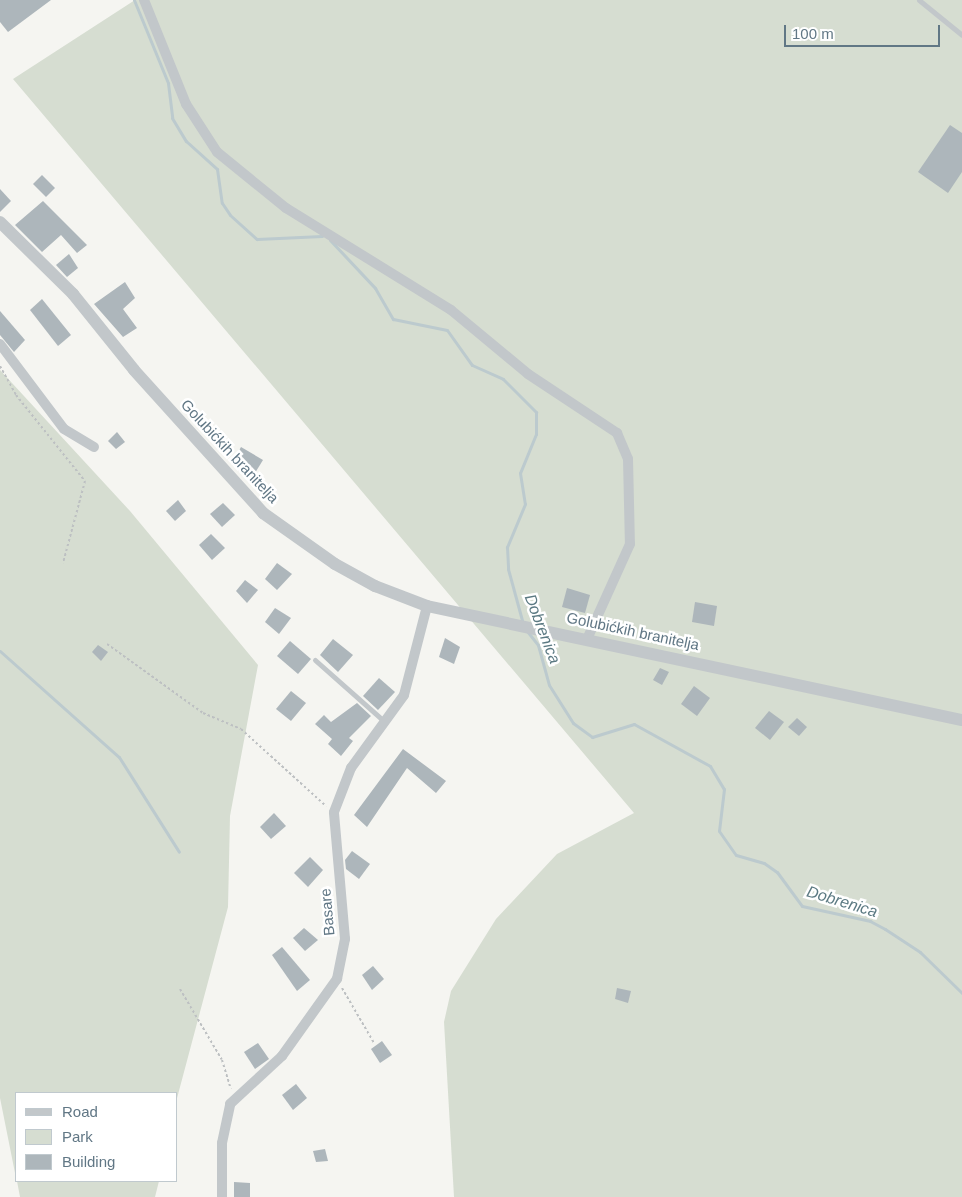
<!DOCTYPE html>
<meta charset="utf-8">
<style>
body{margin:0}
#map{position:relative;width:962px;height:1197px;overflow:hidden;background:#f5f5f1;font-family:Arial,sans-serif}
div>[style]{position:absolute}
.green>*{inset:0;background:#d6ddd1}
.stream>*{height:3px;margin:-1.5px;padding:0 1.5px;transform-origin:1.5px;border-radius:1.5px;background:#bccace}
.building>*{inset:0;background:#adb6bb}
.path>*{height:2px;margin-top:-1px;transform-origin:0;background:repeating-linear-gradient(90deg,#bdc0c2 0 2.5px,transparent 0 5px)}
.service>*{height:5px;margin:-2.5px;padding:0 2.5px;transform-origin:2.5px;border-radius:2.5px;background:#c2c7ca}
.minor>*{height:10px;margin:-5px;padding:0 5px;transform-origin:5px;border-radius:5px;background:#c2c7ca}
.tertiary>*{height:12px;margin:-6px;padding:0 6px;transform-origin:6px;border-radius:6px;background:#c2c7ca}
span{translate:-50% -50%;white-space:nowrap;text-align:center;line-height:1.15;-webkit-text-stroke:5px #fff;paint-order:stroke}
.street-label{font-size:15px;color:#617785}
.water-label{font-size:16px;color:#5c7a83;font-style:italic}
.legend{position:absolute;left:15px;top:1092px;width:162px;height:90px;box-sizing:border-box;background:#fff;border:1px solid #c0c9ce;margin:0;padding:6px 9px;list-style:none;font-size:15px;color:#617785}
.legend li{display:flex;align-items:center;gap:10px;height:25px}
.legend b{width:25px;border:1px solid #c0c9ce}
.scale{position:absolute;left:784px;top:25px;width:156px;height:22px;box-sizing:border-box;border:2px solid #617785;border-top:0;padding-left:6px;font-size:15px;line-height:18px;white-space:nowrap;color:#617785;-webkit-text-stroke:4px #fff;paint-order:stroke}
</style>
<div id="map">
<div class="green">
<i style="clip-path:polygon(135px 0,962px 0,962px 1197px,454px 1197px,444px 1022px,451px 991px,496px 919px,557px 854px,634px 813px,13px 79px)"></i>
<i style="clip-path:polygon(0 370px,130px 511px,258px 665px,230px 816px,228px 907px,176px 1102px,176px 1093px,16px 1093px,16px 1178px,0 1098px)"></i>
<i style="clip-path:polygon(17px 1181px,159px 1181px,155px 1197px,20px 1197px)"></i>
</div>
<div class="stream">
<i style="left:134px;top:0;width:90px;rotate:67.7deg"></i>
<i style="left:168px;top:83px;width:35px;rotate:83deg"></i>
<i style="left:172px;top:118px;width:27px;rotate:59deg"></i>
<i style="left:186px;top:141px;width:42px;rotate:42.1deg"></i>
<i style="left:217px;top:169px;width:34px;rotate:82deg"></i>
<i style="left:222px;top:203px;width:14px;rotate:56deg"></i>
<i style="left:230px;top:215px;width:36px;rotate:42deg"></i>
<i style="left:257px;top:239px;width:65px;rotate:-2.6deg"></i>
<i style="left:330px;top:240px;width:66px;rotate:46.8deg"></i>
<i style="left:375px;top:288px;width:36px;rotate:60deg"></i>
<i style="left:393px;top:319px;width:55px;rotate:11.5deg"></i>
<i style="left:447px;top:330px;width:43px;rotate:54.5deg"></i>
<i style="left:472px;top:365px;width:34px;rotate:24deg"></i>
<i style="left:503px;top:379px;width:47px;rotate:45deg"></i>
<i style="left:536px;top:412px;width:22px;rotate:90deg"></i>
<i style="left:536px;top:434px;width:42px;rotate:112.3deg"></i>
<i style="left:520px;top:473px;width:31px;rotate:81deg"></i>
<i style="left:525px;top:504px;width:47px;rotate:112.7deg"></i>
<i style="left:507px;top:547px;width:22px;rotate:87deg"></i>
<i style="left:508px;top:569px;width:57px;rotate:74.7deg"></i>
<i style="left:527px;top:631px;width:18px;rotate:52deg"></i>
<i style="left:538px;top:645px;width:41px;rotate:74.6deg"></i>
<i style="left:549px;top:685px;width:45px;rotate:57.7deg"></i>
<i style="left:573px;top:723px;width:24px;rotate:36deg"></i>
<i style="left:592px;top:737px;width:44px;rotate:-17.2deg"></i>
<i style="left:634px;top:724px;width:87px;rotate:28.9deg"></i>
<i style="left:710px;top:766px;width:27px;rotate:59deg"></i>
<i style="left:724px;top:789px;width:42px;rotate:96.8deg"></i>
<i style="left:719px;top:831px;width:29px;rotate:55deg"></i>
<i style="left:736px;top:855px;width:29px;rotate:16deg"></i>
<i style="left:764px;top:863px;width:16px;rotate:35deg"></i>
<i style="left:777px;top:872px;width:42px;rotate:53.7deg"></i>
<i style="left:802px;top:906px;width:70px;rotate:12.4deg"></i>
<i style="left:870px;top:921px;width:17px;rotate:28deg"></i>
<i style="left:885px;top:929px;width:42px;rotate:33.3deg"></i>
<i style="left:920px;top:952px;width:59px;rotate:44.3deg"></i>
<i style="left:0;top:651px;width:159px;rotate:41.7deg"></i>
<i style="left:119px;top:757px;width:112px;rotate:57.7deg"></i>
</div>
<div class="building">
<i style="clip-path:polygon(0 0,51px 0,8px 32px,0 22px)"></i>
<i style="clip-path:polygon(950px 125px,962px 133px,962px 172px,948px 193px,918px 172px)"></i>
<i style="clip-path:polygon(42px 175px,55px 188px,46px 197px,33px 184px)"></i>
<i style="clip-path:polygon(0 189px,11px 201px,0 212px)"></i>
<i style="clip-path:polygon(43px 201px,87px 245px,77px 253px,61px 235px,42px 252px,15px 225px)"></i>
<i style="clip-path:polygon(69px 254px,78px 268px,67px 277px,56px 265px)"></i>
<i style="clip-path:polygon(125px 282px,135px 298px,123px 309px,137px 328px,123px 337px,94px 304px)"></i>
<i style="clip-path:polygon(42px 299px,71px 335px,58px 346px,30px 310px)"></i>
<i style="clip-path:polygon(0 311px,25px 340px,14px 352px,0 335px)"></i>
<i style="clip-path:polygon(117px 432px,125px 442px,116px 449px,108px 441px)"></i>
<i style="clip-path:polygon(241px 447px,263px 460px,255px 473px,234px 459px)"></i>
<i style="clip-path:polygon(178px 500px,186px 511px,175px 521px,166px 511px)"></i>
<i style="clip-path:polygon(223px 503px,235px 515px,222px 527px,210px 514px)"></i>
<i style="clip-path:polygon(211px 534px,225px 548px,212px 560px,199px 545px)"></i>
<i style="clip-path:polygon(277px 563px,292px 574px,277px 590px,265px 579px)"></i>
<i style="clip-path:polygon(245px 580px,258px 590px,247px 603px,236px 591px)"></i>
<i style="clip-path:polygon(567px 588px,590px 595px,585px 613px,562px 607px)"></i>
<i style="clip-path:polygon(695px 602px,717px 606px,714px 626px,692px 622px)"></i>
<i style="clip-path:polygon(275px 608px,291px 618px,279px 634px,265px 622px)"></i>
<i style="clip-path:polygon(445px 638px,460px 647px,454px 664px,439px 657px)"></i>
<i style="clip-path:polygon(333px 639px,353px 655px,338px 672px,320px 655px)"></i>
<i style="clip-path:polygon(290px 641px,311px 659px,298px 674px,277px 656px)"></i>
<i style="clip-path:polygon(98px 645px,108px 652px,101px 661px,92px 652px)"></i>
<i style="clip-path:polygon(660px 668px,669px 672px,662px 685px,653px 680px)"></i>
<i style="clip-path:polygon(379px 678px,395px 692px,378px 710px,363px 696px)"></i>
<i style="clip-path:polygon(694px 686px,710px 698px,697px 716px,681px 704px)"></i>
<i style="clip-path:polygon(291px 691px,306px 703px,291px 721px,276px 709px)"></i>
<i style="clip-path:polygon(357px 703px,371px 716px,349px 738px,353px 741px,341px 756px,328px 744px,332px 739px,315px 724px,324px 715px,331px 722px)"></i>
<i style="clip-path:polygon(769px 711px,784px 722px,770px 740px,755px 728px)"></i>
<i style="clip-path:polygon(797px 718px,807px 727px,799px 736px,788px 727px)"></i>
<i style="clip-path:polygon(403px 749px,446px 781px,436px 793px,407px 768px,367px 827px,354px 815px)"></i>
<i style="clip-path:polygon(274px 813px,286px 826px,271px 839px,260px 827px)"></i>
<i style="clip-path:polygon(352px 851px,370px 864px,359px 879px,346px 869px,345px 860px)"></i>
<i style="clip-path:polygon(310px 857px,323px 870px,308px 887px,294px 873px)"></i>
<i style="clip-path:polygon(304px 928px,318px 940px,305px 951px,293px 938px)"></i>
<i style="clip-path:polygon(282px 947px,310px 980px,297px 991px,272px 955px)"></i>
<i style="clip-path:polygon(373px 966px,384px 979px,372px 990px,362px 975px)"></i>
<i style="clip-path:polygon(617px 988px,631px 991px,628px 1003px,615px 999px)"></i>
<i style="clip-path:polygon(382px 1041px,392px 1055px,380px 1063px,371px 1049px)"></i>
<i style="clip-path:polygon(258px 1043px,269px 1059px,255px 1069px,244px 1052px)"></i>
<i style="clip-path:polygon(296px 1084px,307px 1098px,293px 1110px,282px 1095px)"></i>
<i style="clip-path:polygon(325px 1149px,328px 1161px,316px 1162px,313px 1151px)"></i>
<i style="clip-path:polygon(234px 1182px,250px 1183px,250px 1197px,234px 1197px)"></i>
</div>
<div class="path">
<i style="left:0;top:366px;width:33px;rotate:61deg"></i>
<i style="left:16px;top:395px;width:110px;rotate:51.3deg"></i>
<i style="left:85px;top:481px;width:85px;rotate:105deg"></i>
<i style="left:107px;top:644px;width:118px;rotate:35.7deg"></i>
<i style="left:203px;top:713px;width:41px;rotate:22.8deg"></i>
<i style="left:241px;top:729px;width:115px;rotate:42.2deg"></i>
<i style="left:342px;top:988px;width:64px;rotate:59.8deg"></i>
<i style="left:180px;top:989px;width:82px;rotate:59.4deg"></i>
<i style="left:222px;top:1060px;width:30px;rotate:73deg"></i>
</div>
<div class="service">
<i style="left:919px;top:0;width:55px;rotate:39.1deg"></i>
<i style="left:315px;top:660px;width:94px;rotate:41.5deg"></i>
</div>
<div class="minor">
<i style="left:144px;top:0;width:112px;rotate:68deg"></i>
<i style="left:186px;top:104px;width:57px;rotate:57.1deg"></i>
<i style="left:217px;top:152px;width:89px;rotate:39.1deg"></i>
<i style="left:286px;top:208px;width:194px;rotate:31.7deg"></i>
<i style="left:451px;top:310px;width:100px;rotate:39.7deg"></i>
<i style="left:528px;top:374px;width:107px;rotate:33.5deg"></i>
<i style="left:617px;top:433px;width:28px;rotate:67deg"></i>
<i style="left:628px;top:459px;width:85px;rotate:88.7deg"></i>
<i style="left:630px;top:544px;width:102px;rotate:114.3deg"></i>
<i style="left:0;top:344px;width:106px;rotate:53deg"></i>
<i style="left:64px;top:429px;width:35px;rotate:31deg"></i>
<i style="left:222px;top:1197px;width:54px;rotate:-90deg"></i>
<i style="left:222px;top:1143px;width:40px;rotate:-78deg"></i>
<i style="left:230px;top:1104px;width:71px;rotate:-42.7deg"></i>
<i style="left:282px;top:1056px;width:95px;rotate:-54.5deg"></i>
<i style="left:337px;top:979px;width:41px;rotate:-78.7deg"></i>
<i style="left:345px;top:939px;width:127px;rotate:-95deg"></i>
<i style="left:334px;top:812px;width:47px;rotate:-68.9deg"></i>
<i style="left:351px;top:768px;width:90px;rotate:-54deg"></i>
<i style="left:404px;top:695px;width:92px;rotate:-75.5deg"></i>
</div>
<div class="tertiary">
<i style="left:0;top:222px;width:103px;rotate:44.6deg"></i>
<i style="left:73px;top:294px;width:97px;rotate:51.2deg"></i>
<i style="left:134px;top:370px;width:193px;rotate:47.9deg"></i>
<i style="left:263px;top:513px;width:88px;rotate:35.3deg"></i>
<i style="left:335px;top:564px;width:46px;rotate:28.8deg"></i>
<i style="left:375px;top:586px;width:56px;rotate:21deg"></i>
<i style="left:427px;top:606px;width:547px;rotate:12.03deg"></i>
</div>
<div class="street-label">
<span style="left:230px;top:451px;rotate:47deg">Golubićkih branitelja</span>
<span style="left:633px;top:631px;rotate:12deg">Golubićkih branitelja</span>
<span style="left:327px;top:912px;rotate:-95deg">Basare</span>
</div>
<div class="water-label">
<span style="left:542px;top:629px;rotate:69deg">Dobrenica</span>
<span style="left:842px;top:902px;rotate:17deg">Dobrenica</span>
</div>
<ul class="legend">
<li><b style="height:6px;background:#c2c7ca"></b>Road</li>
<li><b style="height:14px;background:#d6ddd1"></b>Park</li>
<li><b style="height:14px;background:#adb6bb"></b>Building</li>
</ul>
<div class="scale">100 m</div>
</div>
